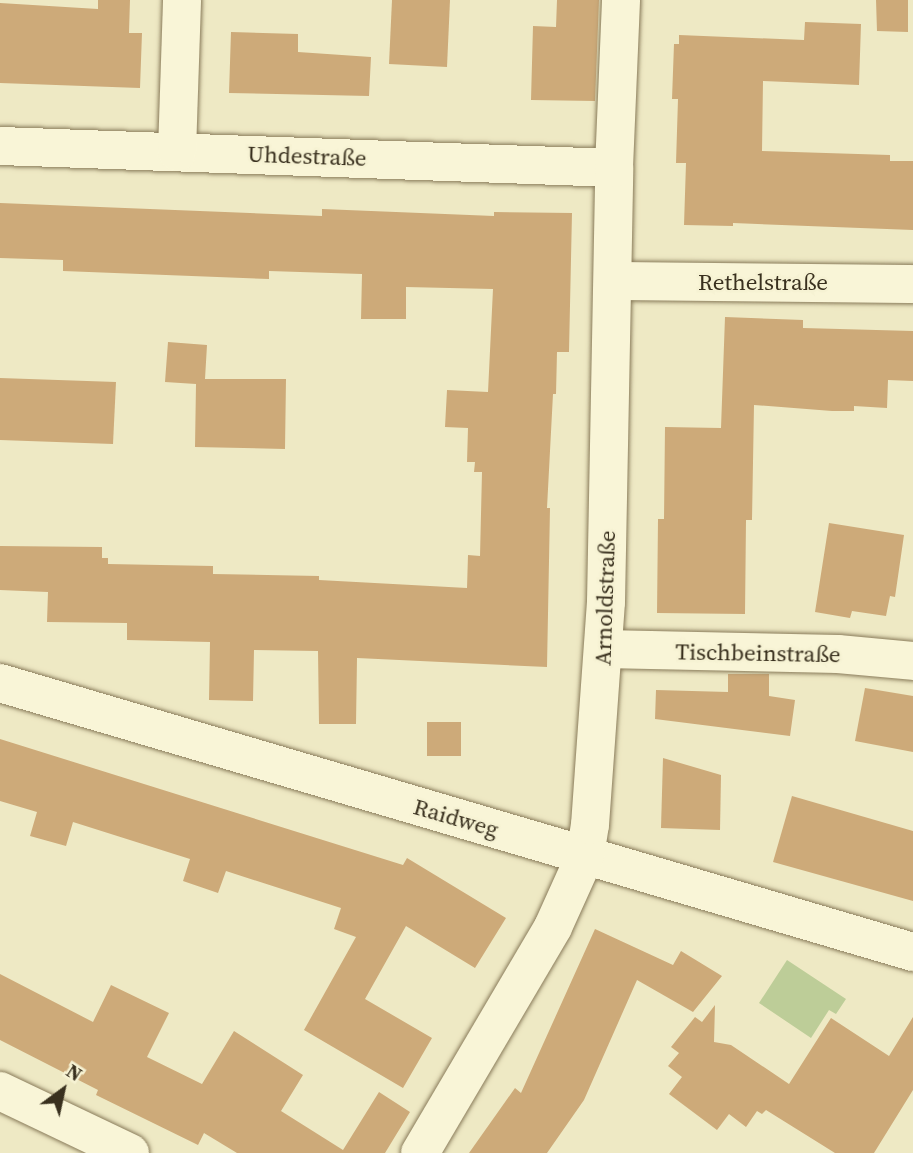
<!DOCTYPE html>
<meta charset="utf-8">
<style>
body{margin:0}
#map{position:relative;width:913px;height:1153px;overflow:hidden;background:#eee9c4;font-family:"Source Serif 4",serif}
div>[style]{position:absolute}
.green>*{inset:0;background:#bdcd98}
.building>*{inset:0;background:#cdaa79}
.roads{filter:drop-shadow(0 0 2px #897b5a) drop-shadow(0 0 2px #897b5a)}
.minor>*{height:38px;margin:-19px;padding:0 19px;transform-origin:19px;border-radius:19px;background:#f9f5d7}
span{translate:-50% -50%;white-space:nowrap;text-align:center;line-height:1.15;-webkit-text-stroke:5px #f6f2d3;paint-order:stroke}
.street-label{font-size:23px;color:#39301e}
.north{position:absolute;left:28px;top:1055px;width:70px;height:70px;-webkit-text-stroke:5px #f6f2d3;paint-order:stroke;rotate:33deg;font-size:19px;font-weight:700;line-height:28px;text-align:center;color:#39301e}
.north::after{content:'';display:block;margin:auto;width:24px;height:32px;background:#39301e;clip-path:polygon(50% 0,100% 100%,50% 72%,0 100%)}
</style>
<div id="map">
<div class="green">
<i style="clip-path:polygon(787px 960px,846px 999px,836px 1014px,829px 1010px,811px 1038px,759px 1003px)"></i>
</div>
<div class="building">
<i style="clip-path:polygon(98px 0,130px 0,129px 33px,142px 33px,140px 88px,0 83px,0 3px,98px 9px)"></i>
<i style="clip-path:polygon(392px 0,450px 0,447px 67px,389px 64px)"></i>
<i style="clip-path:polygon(557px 0,599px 0,595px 101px,531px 100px,533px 26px,556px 27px)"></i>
<i style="clip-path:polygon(876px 0,908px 0,908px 32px,877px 31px)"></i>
<i style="clip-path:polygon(805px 22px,861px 24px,859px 85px,763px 81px,762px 151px,890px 155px,890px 161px,913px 161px,913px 230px,733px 223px,733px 226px,684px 225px,686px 163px,676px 163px,678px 99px,672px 99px,674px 44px,679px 44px,679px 35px,804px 40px)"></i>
<i style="clip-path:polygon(231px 32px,298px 34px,298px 52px,371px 57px,369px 96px,229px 93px)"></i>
<i style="clip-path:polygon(0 203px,322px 216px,322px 209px,494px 216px,494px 212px,572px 213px,569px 352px,557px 352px,556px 394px,553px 394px,547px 508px,550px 508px,547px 667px,357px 658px,356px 724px,319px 724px,318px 651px,254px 650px,253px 701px,209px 700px,210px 642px,127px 640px,127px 623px,47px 622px,48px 592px,0 590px,0 546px,102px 547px,102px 558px,108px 558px,108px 564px,213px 566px,213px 574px,319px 576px,319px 580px,467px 588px,468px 555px,480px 556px,482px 472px,474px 472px,475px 462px,467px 462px,468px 428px,445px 427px,447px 390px,488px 392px,493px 289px,406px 287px,406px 319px,361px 319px,362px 274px,269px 271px,269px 279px,63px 271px,63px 260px,0 258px)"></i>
<i style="clip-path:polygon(725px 317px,803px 320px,803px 328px,913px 331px,913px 381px,888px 380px,887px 408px,854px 406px,854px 411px,832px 411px,754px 405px,752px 520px,746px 520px,745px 614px,657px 613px,658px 519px,664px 519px,665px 427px,721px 428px)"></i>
<i style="clip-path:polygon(168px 342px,207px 345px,205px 379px,286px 379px,285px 449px,195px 447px,196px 384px,165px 382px)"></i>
<i style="clip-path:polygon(0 378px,116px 382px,113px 444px,0 440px)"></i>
<i style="clip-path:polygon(829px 523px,904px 535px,895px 597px,890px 596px,886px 616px,852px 611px,850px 618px,815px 612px)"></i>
<i style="clip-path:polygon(728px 674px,769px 674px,769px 696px,795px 700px,790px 736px,655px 719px,656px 690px,728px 692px)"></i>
<i style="clip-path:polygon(865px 688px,913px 696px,913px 752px,855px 741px)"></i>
<i style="clip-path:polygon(427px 722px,461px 722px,461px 756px,427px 756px)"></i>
<i style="clip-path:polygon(0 739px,403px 865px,407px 858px,506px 918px,475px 968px,406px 926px,365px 999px,432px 1038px,403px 1088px,304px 1030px,356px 937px,334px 929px,341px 908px,226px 871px,218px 893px,183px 881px,190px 859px,73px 822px,66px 846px,30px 836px,37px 812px,0 801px)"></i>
<i style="clip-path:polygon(663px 758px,721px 775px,720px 830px,661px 828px)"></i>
<i style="clip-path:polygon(792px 796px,913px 831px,913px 901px,773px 862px)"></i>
<i style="clip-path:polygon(595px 929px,673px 965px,681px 951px,722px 976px,693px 1012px,637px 980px,584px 1100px,547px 1153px,469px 1153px,515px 1088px,521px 1093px)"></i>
<i style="clip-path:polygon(0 974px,93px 1022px,111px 985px,169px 1013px,147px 1057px,202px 1084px,234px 1031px,303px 1075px,281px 1111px,343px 1150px,379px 1092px,410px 1112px,385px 1153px,237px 1153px,204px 1133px,198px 1145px,96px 1095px,98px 1090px,0 1040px)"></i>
<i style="clip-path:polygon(715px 1005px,714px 1042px,731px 1045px,789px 1084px,831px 1018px,889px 1056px,913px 1017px,913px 1090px,874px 1153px,835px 1153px,766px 1110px,762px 1114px,757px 1111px,746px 1127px,729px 1114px,717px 1130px,669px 1094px,682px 1077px,668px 1066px,679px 1053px,671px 1047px,695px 1017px,702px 1022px)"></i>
</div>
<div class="roads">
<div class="minor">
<i style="left:0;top:146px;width:614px;rotate:2.05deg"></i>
<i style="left:177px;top:152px;width:152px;rotate:-88.1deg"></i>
<i style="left:613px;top:281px;width:300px;rotate:0.6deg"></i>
<i style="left:604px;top:649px;width:234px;rotate:1.2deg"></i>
<i style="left:838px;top:654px;width:75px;rotate:5.3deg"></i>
<i style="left:0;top:683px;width:952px;rotate:16.42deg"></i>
<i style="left:0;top:1091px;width:144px;rotate:25.5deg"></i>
<i style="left:420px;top:1153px;width:262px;rotate:-59.5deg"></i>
<i style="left:553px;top:927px;width:78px;rotate:-65.7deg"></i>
<i style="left:585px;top:856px;width:31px;rotate:-81deg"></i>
<i style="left:590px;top:825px;width:224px;rotate:-85.9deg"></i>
<i style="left:606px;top:602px;width:434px;rotate:-88.9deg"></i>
<i style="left:614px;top:168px;width:168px;rotate:-87.6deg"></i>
</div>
</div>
<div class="street-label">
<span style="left:307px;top:156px;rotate:2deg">Uhdestraße</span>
<span style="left:763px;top:282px">Rethelstraße</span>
<span style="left:605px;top:598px;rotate:-88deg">Arnoldstraße</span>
<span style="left:758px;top:653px;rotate:1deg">Tischbeinstraße</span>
<span style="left:456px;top:818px;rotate:16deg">Raidweg</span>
</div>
<div class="north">N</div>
</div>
